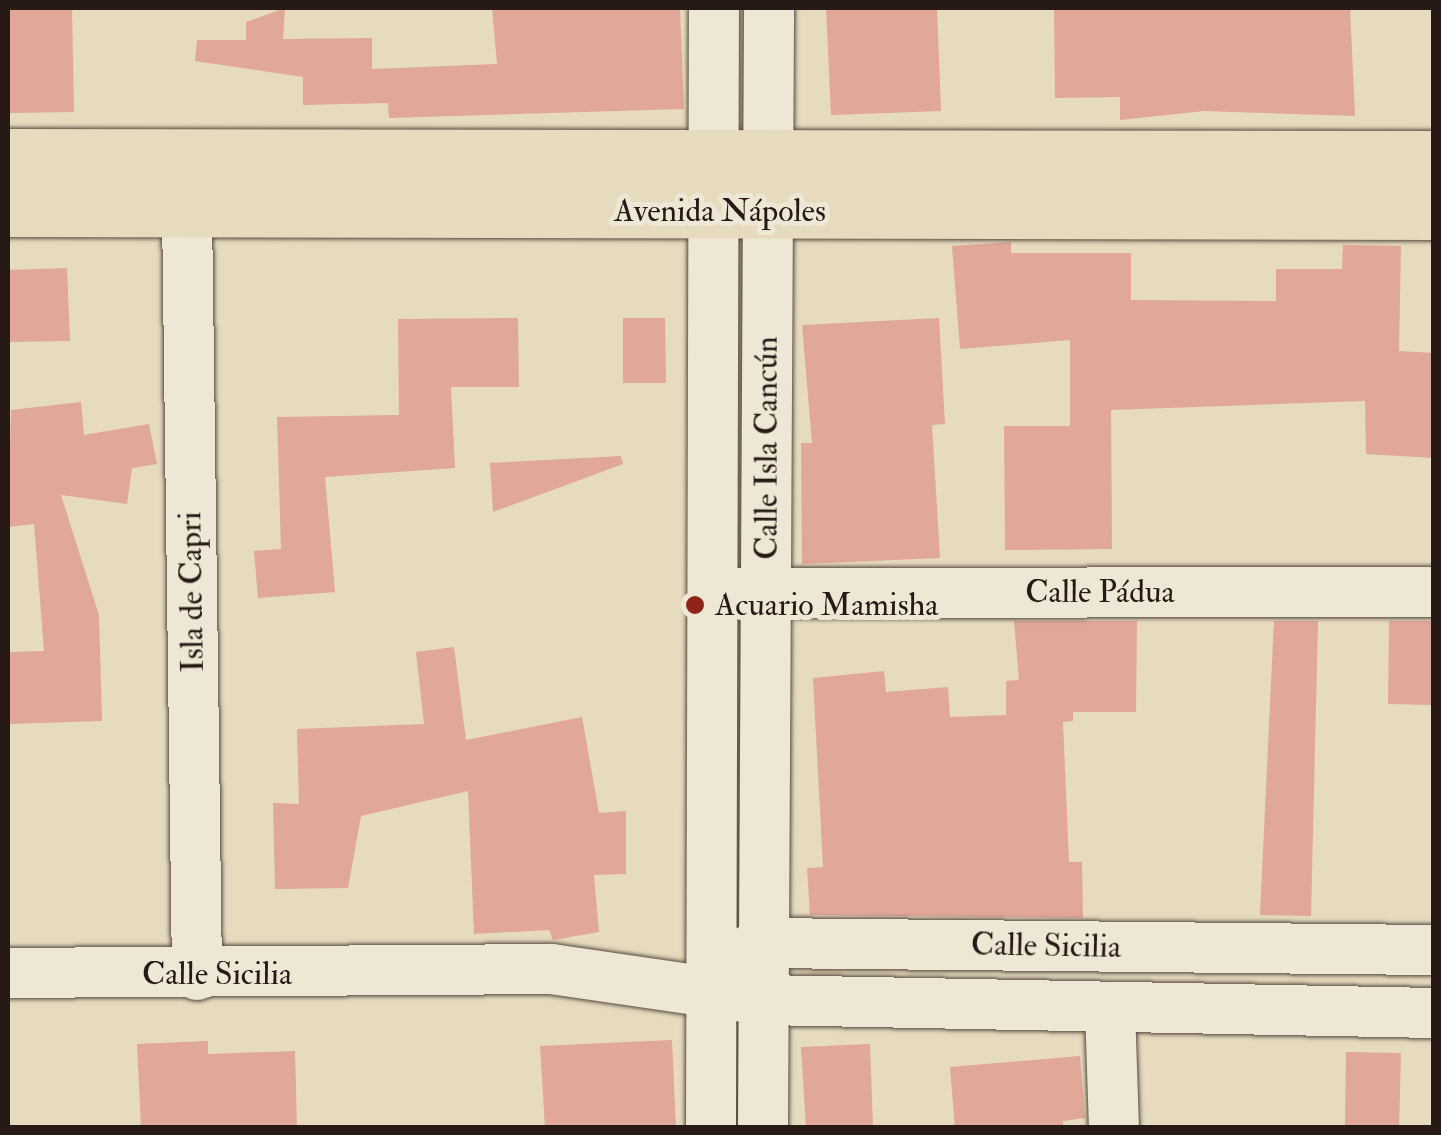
<!DOCTYPE html>
<meta charset="utf-8">
<style>
body{margin:0}
#map{position:relative;width:1441px;height:1135px;overflow:hidden;background:#e6dabf;font-family:"IM FELL Double Pica",serif}
div>[style]{position:absolute}
.building>*{inset:0;background:#e1a799}
.roads{filter:drop-shadow(0 0 2px #574a3f) drop-shadow(0 0 2px #574a3f)}
.minor>*{height:50px;margin:-25px;padding:0 25px;transform-origin:25px;border-radius:25px;background:#efe7d5}
.major>*{height:55px;margin:-27.5px;padding:0 27.5px;transform-origin:27.5px;border-radius:27.5px;background:#e6dabf}
.dots>*{width:28px;height:28px;translate:-50% -50%;box-sizing:border-box;border:5px solid #efe7d5;border-radius:50%}
span{translate:-50% -50%;white-space:nowrap;text-align:center;line-height:1.15;-webkit-text-stroke:10px #efe7d5;paint-order:stroke}
.street-label{font-size:32px;color:#271a14}
.poi-label{font-size:32px;color:#271a14}
.left{translate:0 -50%;text-align:left}
.frame{position:absolute;inset:0;border:10px solid #271a14;pointer-events:none}
</style>
<div id="map">
<div class="building">
<i style="clip-path:polygon(8px 8px,72px 8px,74px 112px,8px 113px)"></i>
<i style="clip-path:polygon(285px 8px,283px 39px,372px 38px,372px 69px,497px 64px,492px 8px,680px 8px,684px 109px,389px 118px,388px 103px,303px 105px,303px 77px,195px 61px,197px 40px,246px 40px,246px 22px)"></i>
<i style="clip-path:polygon(826px 8px,937px 8px,941px 111px,831px 115px)"></i>
<i style="clip-path:polygon(1054px 8px,1350px 8px,1355px 116px,1204px 111px,1120px 120px,1120px 97px,1055px 98px)"></i>
<i style="clip-path:polygon(1011px 242px,1011px 253px,1131px 253px,1131px 300px,1276px 301px,1276px 269px,1342px 269px,1343px 245px,1401px 246px,1399px 351px,1434px 353px,1434px 458px,1366px 454px,1365px 401px,1111px 410px,1112px 549px,1005px 550px,1004px 426px,1070px 426px,1070px 340px,960px 349px,952px 246px)"></i>
<i style="clip-path:polygon(67px 268px,70px 341px,8px 342px,8px 270px)"></i>
<i style="clip-path:polygon(518px 318px,519px 387px,451px 387px,455px 468px,325px 477px,335px 592px,258px 598px,254px 551px,281px 549px,277px 417px,399px 415px,398px 319px)"></i>
<i style="clip-path:polygon(623px 318px,665px 318px,666px 383px,623px 383px)"></i>
<i style="clip-path:polygon(939px 318px,945px 424px,932px 425px,940px 558px,802px 564px,801px 443px,812px 443px,802px 325px)"></i>
<i style="clip-path:polygon(81px 402px,84px 435px,149px 424px,157px 464px,132px 468px,127px 504px,61px 495px,99px 615px,102px 721px,8px 724px,8px 652px,44px 651px,34px 524px,8px 527px,11px 410px)"></i>
<i style="clip-path:polygon(621px 456px,623px 464px,493px 512px,490px 463px)"></i>
<i style="clip-path:polygon(1014px 621px,1137px 621px,1136px 712px,1073px 712px,1073px 721px,1063px 722px,1069px 862px,1082px 862px,1083px 918px,810px 915px,807px 868px,823px 867px,813px 678px,884px 671px,886px 692px,948px 687px,950px 717px,1006px 715px,1006px 681px,1019px 680px)"></i>
<i style="clip-path:polygon(1274px 621px,1318px 621px,1311px 916px,1260px 915px)"></i>
<i style="clip-path:polygon(1389px 621px,1434px 621px,1434px 705px,1388px 704px)"></i>
<i style="clip-path:polygon(454px 647px,466px 740px,582px 717px,599px 813px,626px 811px,626px 874px,594px 875px,599px 932px,553px 940px,549px 930px,474px 934px,468px 791px,361px 816px,348px 888px,275px 889px,273px 803px,299px 804px,297px 729px,424px 724px,416px 652px)"></i>
<i style="clip-path:polygon(672px 1040px,676px 1128px,545px 1128px,540px 1046px)"></i>
<i style="clip-path:polygon(208px 1041px,208px 1054px,295px 1051px,297px 1128px,141px 1128px,137px 1044px)"></i>
<i style="clip-path:polygon(870px 1044px,873px 1128px,806px 1128px,801px 1047px)"></i>
<i style="clip-path:polygon(1346px 1052px,1401px 1053px,1399px 1128px,1345px 1128px)"></i>
<i style="clip-path:polygon(1080px 1056px,1085px 1118px,1063px 1121px,1063px 1128px,955px 1128px,950px 1067px)"></i>
</div>
<div class="roads">
<div class="minor">
<i style="left:187px;top:210px;width:765px;rotate:89.25deg"></i>
<i style="left:734px;top:593px;width:700px;rotate:-0.08deg"></i>
<i style="left:736px;top:956px;width:31px;rotate:-25deg"></i>
<i style="left:764px;top:943px;width:670px;rotate:0.6deg"></i>
<i style="left:8px;top:973px;width:544px;rotate:-0.42deg"></i>
<i style="left:552px;top:969px;width:214px;rotate:8.3deg"></i>
<i style="left:764px;top:1000px;width:670px;rotate:1.11deg"></i>
<i style="left:1110px;top:1008px;width:120px;rotate:88.1deg"></i>
<i style="left:711px;top:1128px;width:1120px;rotate:-89.85deg"></i>
<i style="left:763px;top:1128px;width:1120px;rotate:-89.69deg"></i>
</div>
<div class="major">
<i style="left:8px;top:156px;width:1426px;rotate:0.08deg"></i>
<i style="left:8px;top:209px;width:1426px;rotate:0.12deg"></i>
</div>
</div>
<div class="dots">
<i style="left:695px;top:605px;background:#8f2418"></i>
</div>
<div class="street-label">
<span style="left:720px;top:211px">Avenida Nápoles</span>
<span style="left:767px;top:448px;rotate:-90deg">Calle Isla Cancún</span>
<span style="left:192px;top:592px;rotate:-91deg">Isla de Capri</span>
<span style="left:1100px;top:592px">Calle Pádua</span>
<span style="left:1046px;top:946px;rotate:1deg">Calle Sicilia</span>
<span style="left:217px;top:974px">Calle Sicilia</span>
</div>
<div class="poi-label">
<span class="left" style="left:715px;top:605px">Acuario Mamisha</span>
</div>
<div class="frame"></div>
</div>
